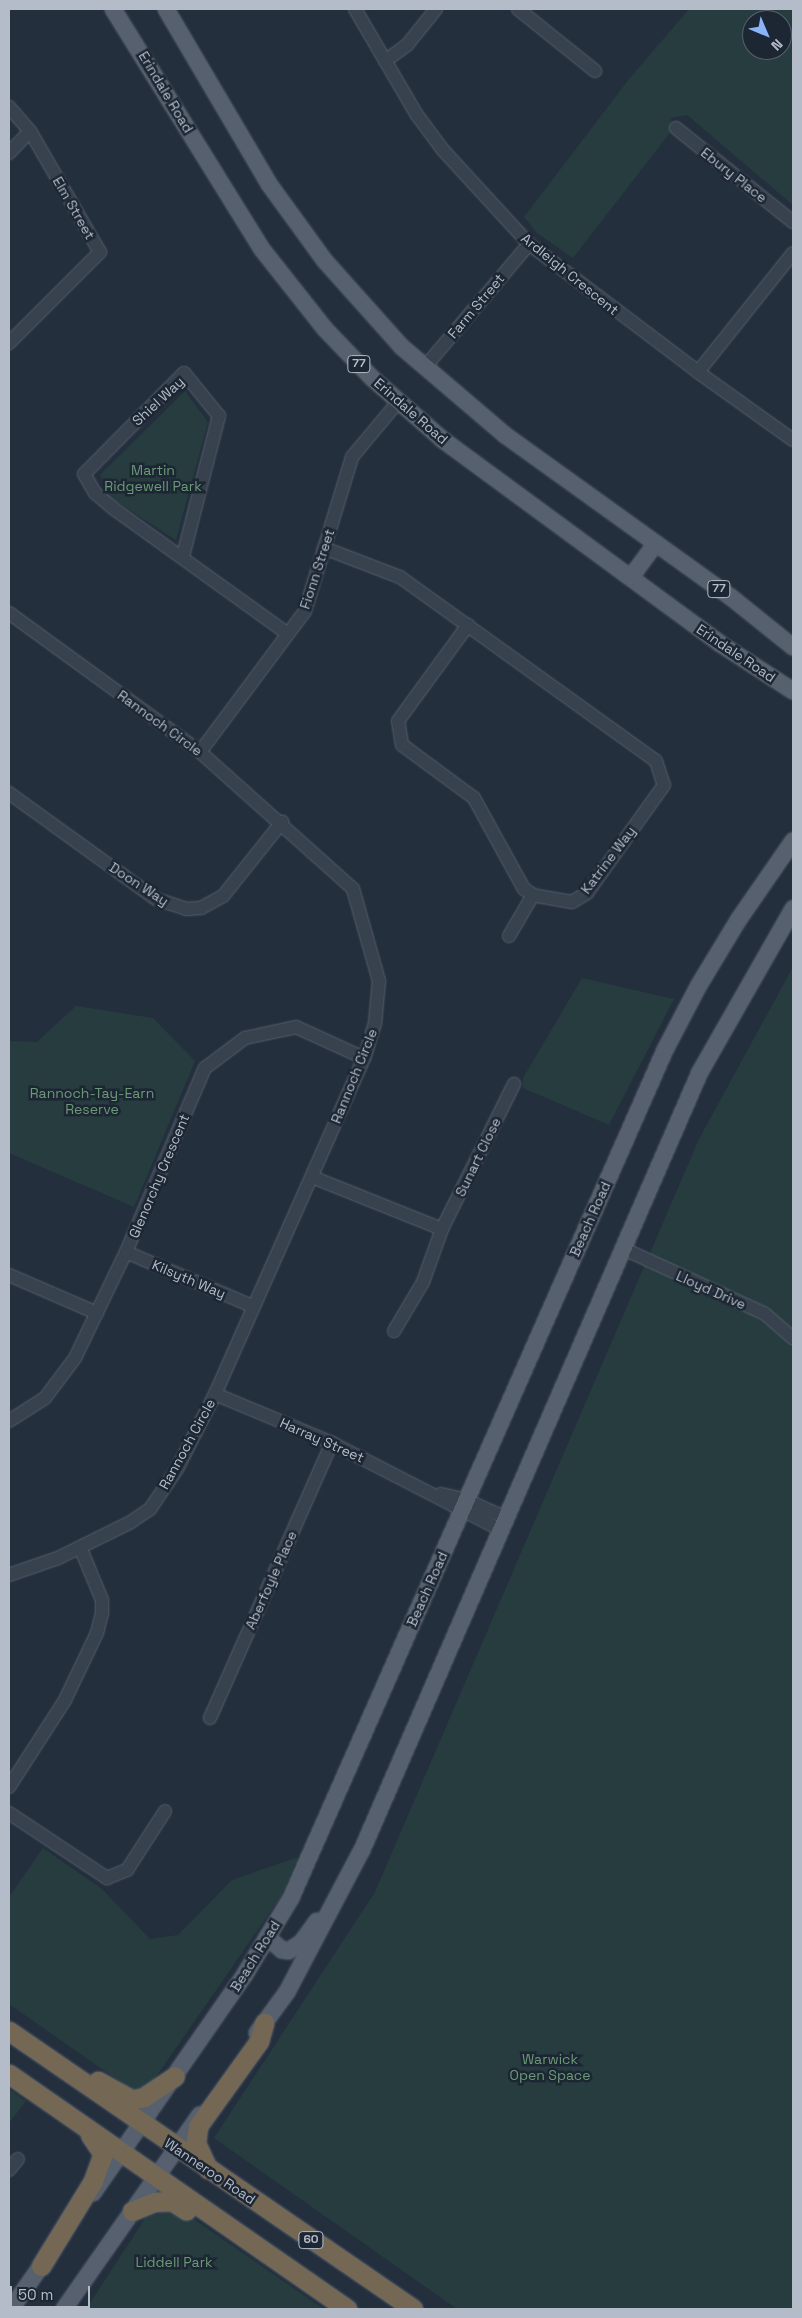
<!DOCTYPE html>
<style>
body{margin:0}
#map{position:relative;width:802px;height:2318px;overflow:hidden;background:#242f3e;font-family:"Space Grotesk",sans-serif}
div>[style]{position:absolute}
.green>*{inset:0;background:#263c3f}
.roads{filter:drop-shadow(0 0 1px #565f6c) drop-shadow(0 0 1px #565f6c)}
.minor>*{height:12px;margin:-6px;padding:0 6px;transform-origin:6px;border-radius:6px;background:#38414e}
.major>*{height:16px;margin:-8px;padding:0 8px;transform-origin:8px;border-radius:8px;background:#56606e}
.highway>*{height:19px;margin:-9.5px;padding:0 9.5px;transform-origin:9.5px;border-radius:9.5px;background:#746855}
span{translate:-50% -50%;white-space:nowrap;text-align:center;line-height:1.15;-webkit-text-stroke:5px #1d2633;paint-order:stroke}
.shield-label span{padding:1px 4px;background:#1d2633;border:1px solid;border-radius:4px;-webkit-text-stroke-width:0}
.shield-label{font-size:12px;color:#b4bcc9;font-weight:700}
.street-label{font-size:14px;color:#b4bcc9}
.park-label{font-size:14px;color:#6b9a76}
.frame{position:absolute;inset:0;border:10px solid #b4bcc9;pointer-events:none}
.north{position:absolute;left:742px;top:10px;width:50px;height:50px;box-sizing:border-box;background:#1d2633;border:1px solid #59626f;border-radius:50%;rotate:135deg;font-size:14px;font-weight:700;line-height:20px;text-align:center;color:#b4bcc9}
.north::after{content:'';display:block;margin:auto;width:18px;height:22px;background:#8ab4f8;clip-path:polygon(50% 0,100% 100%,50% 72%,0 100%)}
.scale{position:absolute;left:10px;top:2286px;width:80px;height:22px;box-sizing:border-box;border:2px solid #b4bcc9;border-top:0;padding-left:6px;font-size:15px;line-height:18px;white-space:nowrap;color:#b4bcc9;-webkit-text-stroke:4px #1d2633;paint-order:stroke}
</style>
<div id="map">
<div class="green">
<i style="clip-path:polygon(evenodd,689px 9px,793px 9px,793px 205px,687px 115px,671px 118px,672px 130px,573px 258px,537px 233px,524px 217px,629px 79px,689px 9px,752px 20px,782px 20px,782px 50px,752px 50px,752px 20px)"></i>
<i style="clip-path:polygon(185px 391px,208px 422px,176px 540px,109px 497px,100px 475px)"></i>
<i style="clip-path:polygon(793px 967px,793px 2309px,457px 2309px,214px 2138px,375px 1892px,699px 1139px)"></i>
<i style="clip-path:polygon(582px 978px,674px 999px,609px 1125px,523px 1088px,523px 1078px)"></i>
<i style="clip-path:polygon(76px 1006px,153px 1018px,195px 1061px,134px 1207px,9px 1153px,9px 1041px,37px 1042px)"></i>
<i style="clip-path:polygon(43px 1848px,102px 1889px,150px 1939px,178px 1935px,232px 1880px,298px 1857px,282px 1895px,142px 2097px,9px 2004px,9px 1897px)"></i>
<i style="clip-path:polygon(9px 2089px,26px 2101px,9px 2123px)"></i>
<i style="clip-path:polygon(179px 2209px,324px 2309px,86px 2309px,146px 2217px)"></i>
</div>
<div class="roads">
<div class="minor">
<i style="left:355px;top:9px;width:123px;rotate:59.7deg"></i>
<i style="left:417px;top:115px;width:44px;rotate:53.4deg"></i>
<i style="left:443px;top:150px;width:127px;rotate:47.5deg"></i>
<i style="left:529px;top:244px;width:212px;rotate:37.1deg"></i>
<i style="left:698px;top:372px;width:152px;rotate:-51.4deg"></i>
<i style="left:518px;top:9px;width:99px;rotate:38.8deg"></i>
<i style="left:385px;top:61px;width:27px;rotate:-36deg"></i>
<i style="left:407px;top:45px;width:46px;rotate:-51.1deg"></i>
<i style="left:9px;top:107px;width:32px;rotate:49deg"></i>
<i style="left:30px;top:131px;width:140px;rotate:60deg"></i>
<i style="left:100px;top:252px;width:129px;rotate:135deg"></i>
<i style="left:676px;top:128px;width:150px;rotate:38.8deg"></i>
<i style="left:9px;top:153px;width:30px;rotate:-46deg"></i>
<i style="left:424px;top:368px;width:162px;rotate:-49.7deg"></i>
<i style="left:698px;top:372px;width:117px;rotate:35.6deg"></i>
<i style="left:324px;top:548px;width:81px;rotate:20.9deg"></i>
<i style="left:400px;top:577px;width:315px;rotate:35.7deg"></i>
<i style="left:656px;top:761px;width:25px;rotate:72deg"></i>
<i style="left:664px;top:785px;width:133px;rotate:125.5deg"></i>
<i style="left:587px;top:893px;width:17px;rotate:149deg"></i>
<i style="left:572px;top:902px;width:40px;rotate:-170deg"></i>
<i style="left:533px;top:895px;width:11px;rotate:-146deg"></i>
<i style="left:524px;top:889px;width:104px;rotate:-118.8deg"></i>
<i style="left:474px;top:798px;width:89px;rotate:-143.6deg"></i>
<i style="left:402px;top:745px;width:24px;rotate:-99deg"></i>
<i style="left:398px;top:721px;width:119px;rotate:-53.9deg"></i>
<i style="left:183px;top:556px;width:145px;rotate:-75.6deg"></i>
<i style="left:219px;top:416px;width:55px;rotate:-129.1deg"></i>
<i style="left:184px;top:373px;width:142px;rotate:134.7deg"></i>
<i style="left:84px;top:474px;width:22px;rotate:60deg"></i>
<i style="left:95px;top:493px;width:25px;rotate:40deg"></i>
<i style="left:114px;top:509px;width:214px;rotate:35.7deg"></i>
<i style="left:9px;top:613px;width:236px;rotate:36deg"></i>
<i style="left:200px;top:752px;width:205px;rotate:41.8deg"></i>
<i style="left:353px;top:889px;width:96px;rotate:74.2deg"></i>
<i style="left:379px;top:981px;width:42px;rotate:95.4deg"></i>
<i style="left:375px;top:1023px;width:37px;rotate:107deg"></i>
<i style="left:364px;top:1058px;width:368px;rotate:113.9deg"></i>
<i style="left:215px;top:1394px;width:84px;rotate:116.9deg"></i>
<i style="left:177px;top:1469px;width:48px;rotate:124deg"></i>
<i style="left:150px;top:1509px;width:23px;rotate:146deg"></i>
<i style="left:131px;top:1522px;width:81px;rotate:153.7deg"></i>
<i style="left:58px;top:1558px;width:52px;rotate:160.9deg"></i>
<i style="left:200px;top:752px;width:176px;rotate:-53.3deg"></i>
<i style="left:305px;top:611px;width:161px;rotate:-73deg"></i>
<i style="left:352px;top:457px;width:72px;rotate:-50.1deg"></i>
<i style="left:9px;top:793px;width:181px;rotate:35.8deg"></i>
<i style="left:156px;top:899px;width:32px;rotate:18deg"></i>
<i style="left:186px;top:909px;width:15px;rotate:-4deg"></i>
<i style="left:201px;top:908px;width:25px;rotate:-29deg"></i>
<i style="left:223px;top:896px;width:95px;rotate:-51.4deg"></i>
<i style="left:509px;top:936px;width:48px;rotate:-59.7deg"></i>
<i style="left:312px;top:1177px;width:140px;rotate:21.8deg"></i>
<i style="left:624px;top:1249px;width:155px;rotate:24.7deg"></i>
<i style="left:765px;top:1314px;width:37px;rotate:41deg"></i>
<i style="left:126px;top:1252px;width:137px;rotate:23.2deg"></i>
<i style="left:9px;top:1275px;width:96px;rotate:23.4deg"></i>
<i style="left:394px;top:1331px;width:57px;rotate:-59.4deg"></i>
<i style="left:423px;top:1282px;width:56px;rotate:-70.3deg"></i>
<i style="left:442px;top:1229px;width:162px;rotate:-63.6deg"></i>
<i style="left:215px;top:1394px;width:127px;rotate:22.7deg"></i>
<i style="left:332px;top:1443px;width:190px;rotate:27.2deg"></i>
<i style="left:9px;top:1421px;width:43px;rotate:-32.6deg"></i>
<i style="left:45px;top:1398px;width:50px;rotate:-53.1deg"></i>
<i style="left:75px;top:1358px;width:118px;rotate:-64.3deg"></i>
<i style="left:126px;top:1252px;width:200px;rotate:-66.8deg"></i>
<i style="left:205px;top:1068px;width:50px;rotate:-36.9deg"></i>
<i style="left:245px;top:1038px;width:52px;rotate:-12.2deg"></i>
<i style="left:296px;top:1027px;width:75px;rotate:24.5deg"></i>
<i style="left:441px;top:1494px;width:26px;rotate:13deg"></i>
<i style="left:466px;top:1500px;width:44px;rotate:24.2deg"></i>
<i style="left:210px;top:1718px;width:301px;rotate:-66.1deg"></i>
<i style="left:9px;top:1787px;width:103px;rotate:-57.2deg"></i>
<i style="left:65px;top:1700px;width:74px;rotate:-64.5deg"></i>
<i style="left:97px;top:1633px;width:21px;rotate:-76deg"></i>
<i style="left:102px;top:1613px;width:13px;rotate:-90deg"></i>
<i style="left:102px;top:1600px;width:57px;rotate:-112.5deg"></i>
<i style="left:9px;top:1813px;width:118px;rotate:33.6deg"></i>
<i style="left:107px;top:1878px;width:22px;rotate:-22deg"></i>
<i style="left:127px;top:1870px;width:70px;rotate:-57.2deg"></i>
<i style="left:9px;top:2170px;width:14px;rotate:-51deg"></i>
</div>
<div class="major">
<i style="left:113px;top:9px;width:281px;rotate:58.2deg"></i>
<i style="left:261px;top:248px;width:103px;rotate:51.7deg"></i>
<i style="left:325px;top:329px;width:68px;rotate:46.2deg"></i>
<i style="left:372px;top:378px;width:94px;rotate:41.1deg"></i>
<i style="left:443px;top:440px;width:343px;rotate:36.3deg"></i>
<i style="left:719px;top:643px;width:88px;rotate:33deg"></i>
<i style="left:166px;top:9px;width:203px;rotate:59.5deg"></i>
<i style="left:269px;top:184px;width:95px;rotate:54deg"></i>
<i style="left:325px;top:261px;width:115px;rotate:48.2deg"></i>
<i style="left:402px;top:347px;width:135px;rotate:40.5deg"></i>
<i style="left:505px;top:435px;width:279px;rotate:35.7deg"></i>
<i style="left:732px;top:598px;width:78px;rotate:38.8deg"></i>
<i style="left:631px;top:577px;width:42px;rotate:-53.7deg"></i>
<i style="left:267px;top:1937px;width:20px;rotate:41deg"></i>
<i style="left:282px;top:1950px;width:6px;rotate:9deg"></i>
<i style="left:288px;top:1951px;width:15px;rotate:-32deg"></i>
<i style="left:301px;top:1943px;width:27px;rotate:-54deg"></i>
<i style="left:257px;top:2033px;width:51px;rotate:-53.8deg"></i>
<i style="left:287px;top:1992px;width:161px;rotate:-62.2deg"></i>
<i style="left:362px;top:1850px;width:848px;rotate:-66.52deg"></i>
<i style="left:700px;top:1072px;width:188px;rotate:-60.3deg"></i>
<i style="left:93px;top:2193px;width:267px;rotate:-55.2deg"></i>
<i style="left:245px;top:1974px;width:89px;rotate:-58.8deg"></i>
<i style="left:291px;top:1898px;width:927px;rotate:-66.2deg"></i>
<i style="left:665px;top:1050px;width:73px;rotate:-62.4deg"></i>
<i style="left:699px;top:985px;width:77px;rotate:-58.8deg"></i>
<i style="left:739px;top:919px;width:95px;rotate:-55.3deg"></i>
<i style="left:11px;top:2309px;width:65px;rotate:-55.1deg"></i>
<i style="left:64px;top:2309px;width:237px;rotate:-55deg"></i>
</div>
<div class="highway">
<i style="left:9px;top:2031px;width:490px;rotate:34.5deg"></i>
<i style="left:9px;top:2074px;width:412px;rotate:34.8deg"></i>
<i style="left:98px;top:2081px;width:39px;rotate:29deg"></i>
<i style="left:132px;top:2100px;width:12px;rotate:-14deg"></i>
<i style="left:144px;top:2097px;width:37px;rotate:-34deg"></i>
<i style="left:208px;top:2169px;width:29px;rotate:-115deg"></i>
<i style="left:196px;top:2143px;width:17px;rotate:-83deg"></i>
<i style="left:198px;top:2126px;width:105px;rotate:-54.3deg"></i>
<i style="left:259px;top:2041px;width:19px;rotate:-74deg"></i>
<i style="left:132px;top:2211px;width:24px;rotate:-22deg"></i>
<i style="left:154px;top:2202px;width:18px;rotate:-3deg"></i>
<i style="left:172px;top:2201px;width:17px;rotate:33deg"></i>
<i style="left:41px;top:2266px;width:100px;rotate:-58.5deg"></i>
<i style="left:93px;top:2181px;width:29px;rotate:-70deg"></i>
<i style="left:103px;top:2154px;width:23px;rotate:-124deg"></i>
</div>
</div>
<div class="shield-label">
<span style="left:359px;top:364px">77</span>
<span style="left:719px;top:589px">77</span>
<span style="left:311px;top:2240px">60</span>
</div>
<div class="street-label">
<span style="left:166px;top:92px;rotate:59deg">Erindale Road</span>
<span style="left:734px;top:175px;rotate:38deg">Ebury Place</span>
<span style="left:74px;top:208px;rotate:60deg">Elm Street</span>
<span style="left:570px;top:274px;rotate:39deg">Ardleigh Crescent</span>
<span style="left:476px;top:306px;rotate:-50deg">Farm Street</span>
<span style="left:158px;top:401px;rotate:-43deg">Shiel Way</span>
<span style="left:411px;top:411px;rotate:41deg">Erindale Road</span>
<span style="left:317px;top:569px;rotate:-72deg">Fionn Street</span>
<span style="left:736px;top:653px;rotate:34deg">Erindale Road</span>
<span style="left:160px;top:723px;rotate:36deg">Rannoch Circle</span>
<span style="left:608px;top:860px;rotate:-53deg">Katrine Way</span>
<span style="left:139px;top:884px;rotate:33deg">Doon Way</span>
<span style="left:354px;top:1076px;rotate:-68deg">Rannoch Circle</span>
<span style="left:478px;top:1157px;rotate:-64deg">Sunart Close</span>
<span style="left:159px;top:1176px;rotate:-67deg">Glenorchy Crescent</span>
<span style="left:590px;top:1219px;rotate:-66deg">Beach Road</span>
<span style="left:189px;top:1279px;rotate:23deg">Kilsyth Way</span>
<span style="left:711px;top:1290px;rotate:24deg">Lloyd Drive</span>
<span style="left:322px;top:1440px;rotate:24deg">Harray Street</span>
<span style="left:187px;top:1444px;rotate:-61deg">Rannoch Circle</span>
<span style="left:271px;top:1580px;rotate:-66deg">Aberfoyle Place</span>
<span style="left:427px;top:1589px;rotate:-66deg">Beach Road</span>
<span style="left:255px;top:1956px;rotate:-58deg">Beach Road</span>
<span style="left:210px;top:2171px;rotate:34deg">Wanneroo Road</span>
</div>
<div class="park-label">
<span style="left:153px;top:478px">Martin<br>Ridgewell Park</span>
<span style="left:92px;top:1101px">Rannoch-Tay-Earn<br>Reserve</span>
<span style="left:550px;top:2067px">Warwick<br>Open Space</span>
<span style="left:174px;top:2262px">Liddell Park</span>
</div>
<div class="frame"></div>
<div class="north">N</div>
<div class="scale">50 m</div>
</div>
